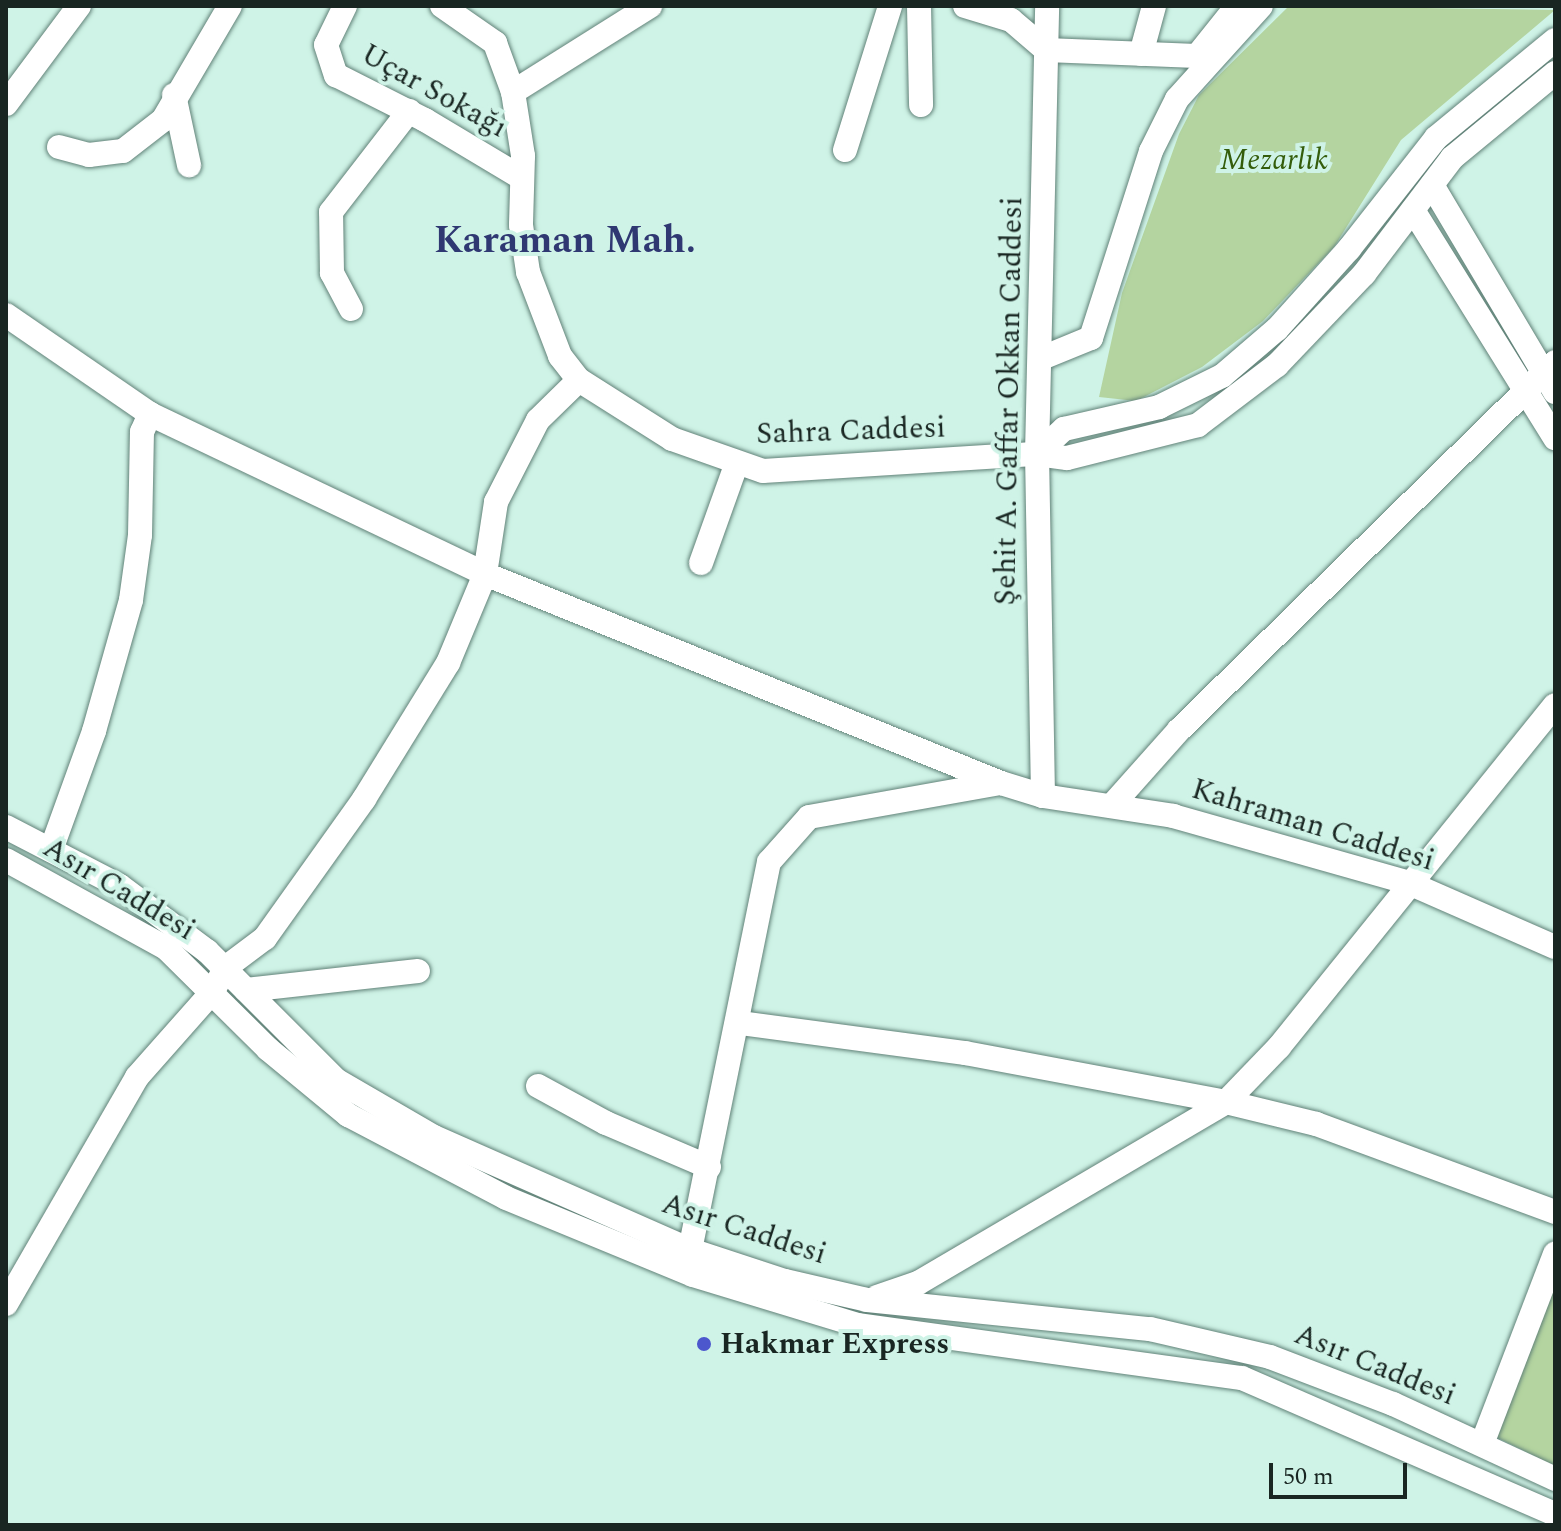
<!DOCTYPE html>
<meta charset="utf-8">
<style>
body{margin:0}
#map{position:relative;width:1561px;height:1531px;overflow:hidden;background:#cff3e7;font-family:Spectral,serif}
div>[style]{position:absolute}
.green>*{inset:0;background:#b4d4a0}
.roads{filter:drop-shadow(0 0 2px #618278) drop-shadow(0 0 2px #618278)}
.minor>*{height:24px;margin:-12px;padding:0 12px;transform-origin:12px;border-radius:12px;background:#fff}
.dots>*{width:22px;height:22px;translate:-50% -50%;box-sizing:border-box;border:4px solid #cff3e7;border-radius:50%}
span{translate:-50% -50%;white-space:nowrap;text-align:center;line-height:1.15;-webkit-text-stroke:8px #cff3e7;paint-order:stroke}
.street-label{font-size:30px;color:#192622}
.park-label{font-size:30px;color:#345d0b;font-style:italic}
.poi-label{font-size:30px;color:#192622;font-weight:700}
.left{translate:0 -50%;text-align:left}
.district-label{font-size:38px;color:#2f3872;font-weight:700}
.frame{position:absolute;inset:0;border:8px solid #192622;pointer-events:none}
.scale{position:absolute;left:1269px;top:1463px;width:138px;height:36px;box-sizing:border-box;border:4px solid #192622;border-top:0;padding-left:10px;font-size:24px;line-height:28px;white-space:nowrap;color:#192622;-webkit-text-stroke:6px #cff3e7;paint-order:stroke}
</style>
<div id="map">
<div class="green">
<i style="clip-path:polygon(1289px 6px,1555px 10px,1401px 140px,1334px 247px,1263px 321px,1202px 367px,1136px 401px,1099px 397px,1122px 293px,1179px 134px,1199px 95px)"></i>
<i style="clip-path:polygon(1555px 1285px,1555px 1466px,1496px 1437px)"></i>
</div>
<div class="roads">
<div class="minor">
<i style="left:345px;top:6px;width:43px;rotate:116deg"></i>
<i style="left:326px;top:45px;width:32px;rotate:72deg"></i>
<i style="left:336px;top:75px;width:100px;rotate:26.8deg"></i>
<i style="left:425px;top:120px;width:113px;rotate:30.9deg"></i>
<i style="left:442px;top:6px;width:65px;rotate:34.9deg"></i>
<i style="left:495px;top:43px;width:52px;rotate:69.8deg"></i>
<i style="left:513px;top:92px;width:65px;rotate:81.1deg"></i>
<i style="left:523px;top:156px;width:69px;rotate:91.7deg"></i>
<i style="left:521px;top:225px;width:48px;rotate:81.5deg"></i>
<i style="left:528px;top:272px;width:90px;rotate:69.1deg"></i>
<i style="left:560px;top:356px;width:31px;rotate:52deg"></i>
<i style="left:579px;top:380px;width:110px;rotate:32.4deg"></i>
<i style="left:672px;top:439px;width:96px;rotate:19.4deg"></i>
<i style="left:763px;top:471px;width:275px;rotate:-3.6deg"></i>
<i style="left:1037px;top:454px;width:30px;rotate:8deg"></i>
<i style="left:1067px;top:458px;width:135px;rotate:-14.1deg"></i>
<i style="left:1198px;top:425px;width:99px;rotate:-37.2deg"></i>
<i style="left:1277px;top:365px;width:126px;rotate:-46.3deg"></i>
<i style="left:1364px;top:274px;width:146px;rotate:-52.8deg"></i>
<i style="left:1452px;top:158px;width:134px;rotate:-39.5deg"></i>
<i style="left:919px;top:6px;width:99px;rotate:88.8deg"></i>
<i style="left:965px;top:6px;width:48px;rotate:16.9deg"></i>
<i style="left:1011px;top:20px;width:46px;rotate:40.6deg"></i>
<i style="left:1046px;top:50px;width:151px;rotate:2.3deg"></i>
<i style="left:1197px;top:56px;width:64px;rotate:-51.3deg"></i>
<i style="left:1141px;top:54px;width:50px;rotate:-74.8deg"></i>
<i style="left:513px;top:92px;width:162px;rotate:-32.1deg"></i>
<i style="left:174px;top:95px;width:72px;rotate:77.9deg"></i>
<i style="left:6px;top:104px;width:122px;rotate:-53.3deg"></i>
<i style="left:59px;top:147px;width:31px;rotate:15deg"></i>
<i style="left:89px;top:155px;width:34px;rotate:-7deg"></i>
<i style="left:123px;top:151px;width:51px;rotate:-37.8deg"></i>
<i style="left:163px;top:120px;width:132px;rotate:-59.6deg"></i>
<i style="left:845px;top:150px;width:151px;rotate:-72.6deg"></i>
<i style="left:1432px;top:185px;width:241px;rotate:59.3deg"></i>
<i style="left:1413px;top:210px;width:269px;rotate:58.1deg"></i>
<i style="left:351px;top:309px;width:41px;rotate:-117.8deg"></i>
<i style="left:332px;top:273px;width:61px;rotate:-90.9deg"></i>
<i style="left:331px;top:212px;width:128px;rotate:-52.3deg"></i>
<i style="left:6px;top:315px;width:175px;rotate:34.5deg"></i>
<i style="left:150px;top:414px;width:371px;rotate:25.5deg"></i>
<i style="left:485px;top:574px;width:557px;rotate:22.05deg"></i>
<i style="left:1001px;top:783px;width:44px;rotate:17.2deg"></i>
<i style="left:1043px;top:796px;width:132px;rotate:8.7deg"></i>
<i style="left:1173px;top:816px;width:245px;rotate:15.8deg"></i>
<i style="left:1409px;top:883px;width:159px;rotate:23.7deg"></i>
<i style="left:1042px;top:358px;width:53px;rotate:-22.2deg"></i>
<i style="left:1091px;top:338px;width:196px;rotate:-72.2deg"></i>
<i style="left:1151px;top:151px;width:58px;rotate:-63.4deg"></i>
<i style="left:1177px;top:99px;width:125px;rotate:-47.9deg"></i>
<i style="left:1037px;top:454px;width:37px;rotate:-43deg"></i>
<i style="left:1064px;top:429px;width:98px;rotate:-13deg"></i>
<i style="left:1159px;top:407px;width:70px;rotate:-26.2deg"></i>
<i style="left:1222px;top:376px;width:72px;rotate:-40.5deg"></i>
<i style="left:1277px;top:329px;width:108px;rotate:-48deg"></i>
<i style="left:1349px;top:249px;width:141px;rotate:-51.9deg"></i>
<i style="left:1436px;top:138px;width:154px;rotate:-39.5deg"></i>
<i style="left:701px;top:563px;width:104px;rotate:-70.3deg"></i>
<i style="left:1043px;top:796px;width:342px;rotate:-91deg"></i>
<i style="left:1037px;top:454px;width:448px;rotate:-88.7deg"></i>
<i style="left:1114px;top:803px;width:98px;rotate:-48.3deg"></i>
<i style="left:1179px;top:730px;width:526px;rotate:-44.38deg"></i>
<i style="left:6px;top:827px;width:128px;rotate:27.4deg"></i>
<i style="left:120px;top:886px;width:109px;rotate:36.8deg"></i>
<i style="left:207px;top:951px;width:182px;rotate:45deg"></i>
<i style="left:336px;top:1080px;width:113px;rotate:30.2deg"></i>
<i style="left:434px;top:1137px;width:280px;rotate:23.8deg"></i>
<i style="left:690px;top:1250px;width:100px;rotate:18.1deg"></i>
<i style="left:785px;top:1281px;width:84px;rotate:13deg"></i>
<i style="left:867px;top:1300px;width:284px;rotate:5.9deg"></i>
<i style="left:1150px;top:1329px;width:123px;rotate:13.1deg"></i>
<i style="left:1270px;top:1357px;width:132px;rotate:20.9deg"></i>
<i style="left:1393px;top:1404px;width:179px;rotate:24.8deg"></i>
<i style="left:51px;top:850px;width:127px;rotate:-70.1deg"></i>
<i style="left:94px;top:731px;width:136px;rotate:-74.2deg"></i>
<i style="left:131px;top:600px;width:66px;rotate:-82.1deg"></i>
<i style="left:140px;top:535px;width:103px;rotate:-88.9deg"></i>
<i style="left:142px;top:432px;width:20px;rotate:-66deg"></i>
<i style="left:6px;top:860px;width:183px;rotate:28.8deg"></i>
<i style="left:166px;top:948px;width:144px;rotate:44.7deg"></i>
<i style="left:268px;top:1049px;width:104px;rotate:39.5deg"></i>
<i style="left:348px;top:1115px;width:178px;rotate:27.7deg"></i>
<i style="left:506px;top:1198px;width:202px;rotate:22.4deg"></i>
<i style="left:693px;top:1275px;width:172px;rotate:16.9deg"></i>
<i style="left:858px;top:1325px;width:388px;rotate:7.9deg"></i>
<i style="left:1242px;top:1378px;width:341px;rotate:23.5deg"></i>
<i style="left:246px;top:990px;width:173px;rotate:-6.3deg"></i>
<i style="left:740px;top:1023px;width:227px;rotate:7.6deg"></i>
<i style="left:965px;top:1053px;width:266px;rotate:10.6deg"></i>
<i style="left:1226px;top:1102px;width:93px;rotate:13.7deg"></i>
<i style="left:1316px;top:1124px;width:255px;rotate:20.2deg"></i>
<i style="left:538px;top:1086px;width:77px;rotate:28.6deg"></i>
<i style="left:606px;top:1123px;width:112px;rotate:23.1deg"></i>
<i style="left:690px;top:1250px;width:396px;rotate:-78.5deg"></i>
<i style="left:769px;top:862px;width:60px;rotate:-48.4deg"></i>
<i style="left:809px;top:817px;width:193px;rotate:-10.1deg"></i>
<i style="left:877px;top:1297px;width:43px;rotate:-18.9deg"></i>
<i style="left:918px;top:1283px;width:357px;rotate:-30.4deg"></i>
<i style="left:1226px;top:1102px;width:76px;rotate:-46.1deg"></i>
<i style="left:1279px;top:1047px;width:439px;rotate:-51.1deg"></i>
<i style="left:6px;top:1304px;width:262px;rotate:-60deg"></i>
<i style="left:137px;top:1077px;width:115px;rotate:-48.5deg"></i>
<i style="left:213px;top:991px;width:26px;rotate:-62deg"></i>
<i style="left:225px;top:968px;width:50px;rotate:-36.9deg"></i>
<i style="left:265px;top:938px;width:171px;rotate:-54.5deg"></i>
<i style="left:364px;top:799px;width:160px;rotate:-58.3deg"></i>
<i style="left:448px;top:663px;width:96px;rotate:-67.4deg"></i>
<i style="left:485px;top:574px;width:73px;rotate:-81.3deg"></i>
<i style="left:496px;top:502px;width:92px;rotate:-62.9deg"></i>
<i style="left:538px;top:420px;width:57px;rotate:-44.3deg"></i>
<i style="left:1482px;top:1444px;width:204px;rotate:-69deg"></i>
</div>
</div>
<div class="dots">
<i style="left:704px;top:1344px;background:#4c57cd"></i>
</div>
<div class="street-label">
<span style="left:434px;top:91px;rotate:29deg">Uçar Sokağı</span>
<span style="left:1009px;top:401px;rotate:-89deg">Şehit A. Gaffar Okkan Caddesi</span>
<span style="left:851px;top:431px;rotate:-2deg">Sahra Caddesi</span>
<span style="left:1313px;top:825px;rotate:17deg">Kahraman Caddesi</span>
<span style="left:119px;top:889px;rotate:31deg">Asır Caddesi</span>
<span style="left:744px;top:1229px;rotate:18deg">Asır Caddesi</span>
<span style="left:1375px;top:1365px;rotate:22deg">Asır Caddesi</span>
</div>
<div class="park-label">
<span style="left:1274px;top:160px">Mezarlık</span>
</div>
<div class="poi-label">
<span class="left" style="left:720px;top:1344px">Hakmar Express</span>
</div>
<div class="district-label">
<span style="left:565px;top:242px">Karaman Mah.</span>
</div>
<div class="frame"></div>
<div class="scale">50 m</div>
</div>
